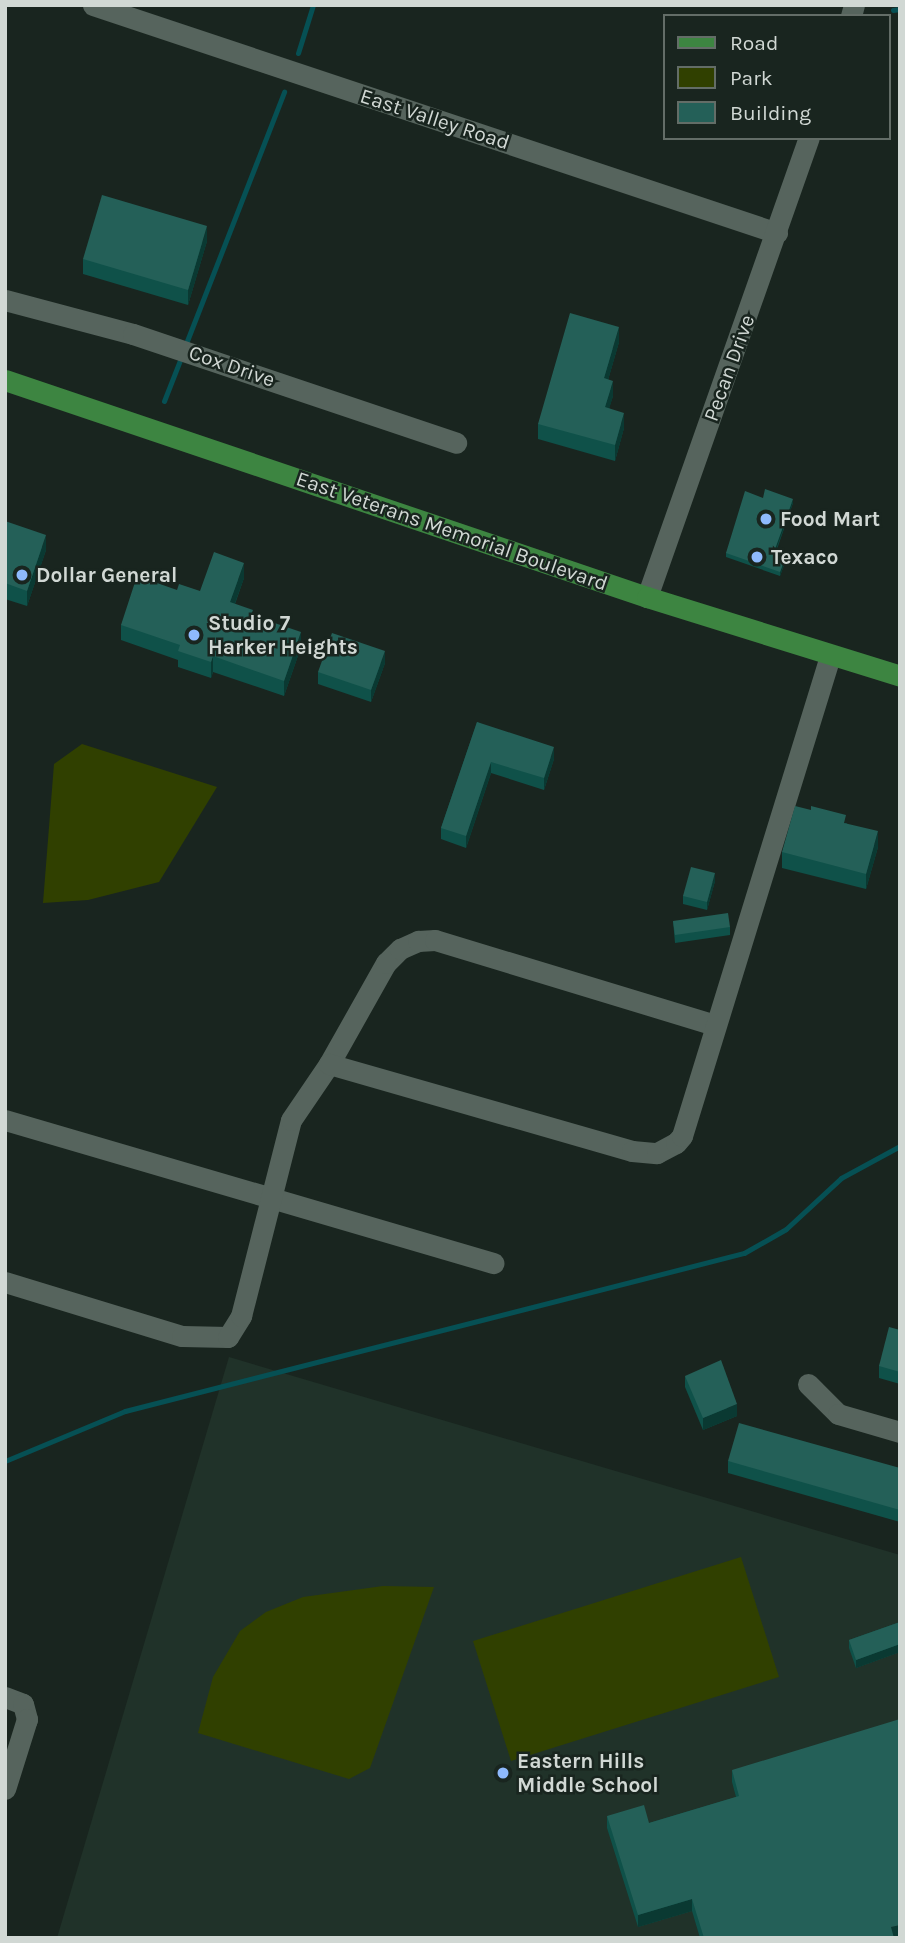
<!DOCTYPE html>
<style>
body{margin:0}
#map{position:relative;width:905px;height:1943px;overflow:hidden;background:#19251f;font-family:Karla,sans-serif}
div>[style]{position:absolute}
.built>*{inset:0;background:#203229}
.green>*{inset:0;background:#304000}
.stream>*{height:5px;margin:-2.5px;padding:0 2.5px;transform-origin:2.5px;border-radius:2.5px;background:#065054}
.minor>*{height:21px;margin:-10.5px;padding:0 10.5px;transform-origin:10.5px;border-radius:10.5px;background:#56645d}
.major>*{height:21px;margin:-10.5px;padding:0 10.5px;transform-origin:10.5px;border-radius:10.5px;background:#3d8541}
.wall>*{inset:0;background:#0f5149}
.shaded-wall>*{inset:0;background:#0a3932}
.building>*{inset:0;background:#246058}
.dots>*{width:19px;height:19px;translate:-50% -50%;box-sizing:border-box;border:4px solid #19251f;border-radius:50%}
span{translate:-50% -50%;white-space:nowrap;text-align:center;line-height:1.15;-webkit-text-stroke:5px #19251f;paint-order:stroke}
.street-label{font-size:21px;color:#d1d8d4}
.poi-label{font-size:21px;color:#d1d8d4;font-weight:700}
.left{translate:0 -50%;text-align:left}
.frame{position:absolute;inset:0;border:7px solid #d1d8d4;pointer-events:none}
.legend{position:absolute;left:663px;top:14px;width:228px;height:126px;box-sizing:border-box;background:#19251f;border:2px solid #636d67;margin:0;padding:9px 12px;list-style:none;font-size:21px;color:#d1d8d4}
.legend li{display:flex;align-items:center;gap:14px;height:35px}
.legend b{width:35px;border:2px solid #636d67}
</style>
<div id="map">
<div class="built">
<i style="clip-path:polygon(229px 1357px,900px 1555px,900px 1938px,57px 1938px)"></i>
</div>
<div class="green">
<i style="clip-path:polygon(82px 744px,217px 787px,159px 882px,88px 900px,43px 903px,54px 764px)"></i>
<i style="clip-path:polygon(741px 1557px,779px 1677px,511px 1761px,473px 1641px)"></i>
<i style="clip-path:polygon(383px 1586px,434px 1587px,370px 1768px,349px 1779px,198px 1733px,213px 1677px,240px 1631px,266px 1612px,303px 1597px)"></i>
</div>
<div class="stream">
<i style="left:893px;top:10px;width:7px;rotate:-8deg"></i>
<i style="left:298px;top:53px;width:50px;rotate:-72.6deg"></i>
<i style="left:185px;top:346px;width:273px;rotate:-68.7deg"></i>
<i style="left:164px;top:401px;width:49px;rotate:-68.6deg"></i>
<i style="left:5px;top:1461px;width:130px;rotate:-22.6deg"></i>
<i style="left:125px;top:1411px;width:639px;rotate:-14.32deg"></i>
<i style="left:744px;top:1253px;width:48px;rotate:-29.7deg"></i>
<i style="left:786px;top:1229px;width:75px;rotate:-42.8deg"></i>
<i style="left:841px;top:1178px;width:67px;rotate:-28.5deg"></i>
</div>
<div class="minor">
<i style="left:93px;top:5px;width:721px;rotate:18.43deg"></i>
<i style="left:851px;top:16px;width:11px;rotate:-75deg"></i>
<i style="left:5px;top:300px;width:132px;rotate:14.9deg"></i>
<i style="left:133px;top:334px;width:341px;rotate:18.6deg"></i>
<i style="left:647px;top:597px;width:487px;rotate:-70.6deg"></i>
<i style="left:329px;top:1064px;width:116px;rotate:-60.6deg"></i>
<i style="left:386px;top:963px;width:20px;rotate:-45deg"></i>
<i style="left:400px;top:949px;width:20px;rotate:-24deg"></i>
<i style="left:418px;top:941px;width:17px;rotate:-3deg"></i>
<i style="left:435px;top:940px;width:292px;rotate:16.9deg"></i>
<i style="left:5px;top:1120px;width:509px;rotate:16.33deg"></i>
<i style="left:5px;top:1282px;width:185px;rotate:17deg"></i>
<i style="left:182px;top:1336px;width:46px;rotate:1.2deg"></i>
<i style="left:228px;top:1337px;width:25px;rotate:-58deg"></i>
<i style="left:241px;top:1316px;width:202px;rotate:-75.7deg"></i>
<i style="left:291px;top:1120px;width:68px;rotate:-55.8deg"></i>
<i style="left:329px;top:1064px;width:315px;rotate:16deg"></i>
<i style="left:632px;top:1151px;width:25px;rotate:5deg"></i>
<i style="left:657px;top:1153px;width:21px;rotate:-28deg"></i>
<i style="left:676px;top:1143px;width:9px;rotate:-49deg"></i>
<i style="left:682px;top:1136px;width:502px;rotate:-72.86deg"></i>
<i style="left:808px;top:1384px;width:42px;rotate:45deg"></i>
<i style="left:838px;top:1414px;width:65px;rotate:16.2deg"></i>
<i style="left:5px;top:1697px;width:19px;rotate:21deg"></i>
<i style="left:23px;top:1704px;width:16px;rotate:75deg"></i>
<i style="left:27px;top:1719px;width:73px;rotate:107.4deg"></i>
</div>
<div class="major">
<i style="left:5px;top:380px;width:678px;rotate:18.68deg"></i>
<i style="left:647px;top:597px;width:265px;rotate:17.3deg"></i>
</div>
<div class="wall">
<i style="clip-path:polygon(207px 241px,188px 305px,83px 274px,83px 259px)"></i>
<i style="clip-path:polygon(619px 342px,608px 380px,613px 396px,609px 408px,624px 428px,615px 461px,538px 439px,538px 424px)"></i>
<i style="clip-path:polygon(763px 498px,793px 503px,777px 549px,787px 557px,780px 576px,726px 557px,726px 553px)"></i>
<i style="clip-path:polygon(5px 521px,46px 550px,27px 606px,5px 599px)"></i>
<i style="clip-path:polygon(244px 578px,235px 604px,301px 647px,284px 696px,213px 672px,211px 678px,178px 667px,178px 660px,121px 640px,121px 625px,177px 590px,200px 591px)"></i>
<i style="clip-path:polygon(385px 663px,371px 702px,318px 684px,318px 672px)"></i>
<i style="clip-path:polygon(477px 722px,554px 759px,544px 790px,491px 773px,466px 848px,441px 839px,441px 828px)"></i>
<i style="clip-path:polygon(846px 823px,878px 847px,866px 889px,782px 868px,782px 852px)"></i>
<i style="clip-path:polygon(715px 881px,707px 910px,683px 904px,683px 896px)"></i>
<i style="clip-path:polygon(673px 921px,730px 927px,730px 935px,675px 943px)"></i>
<i style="clip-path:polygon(900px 1330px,900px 1384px,879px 1378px,879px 1366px)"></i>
<i style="clip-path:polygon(685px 1376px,737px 1416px,703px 1430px,685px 1387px)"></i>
<i style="clip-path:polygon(728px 1461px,900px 1468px,900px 1522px,728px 1473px)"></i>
<i style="clip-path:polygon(900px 1622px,900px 1652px,856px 1668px,849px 1648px,849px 1640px)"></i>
<i style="clip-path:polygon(732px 1770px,900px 1936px,896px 1938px,700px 1938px,692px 1911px,638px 1927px,607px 1828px,607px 1816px,649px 1823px,736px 1797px,732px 1782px)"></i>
</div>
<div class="shaded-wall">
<i style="clip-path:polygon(207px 226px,207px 241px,188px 305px,188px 290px)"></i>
<i style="clip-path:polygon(619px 327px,619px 342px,604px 394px,604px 378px)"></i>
<i style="clip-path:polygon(613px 381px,613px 396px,605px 422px,605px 407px)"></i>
<i style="clip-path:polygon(624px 413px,624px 428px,615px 461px,615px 445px)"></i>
<i style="clip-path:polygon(793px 499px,793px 503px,775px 553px,775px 549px)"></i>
<i style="clip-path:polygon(46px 535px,46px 550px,27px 606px,27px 591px)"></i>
<i style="clip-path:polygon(787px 553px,787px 557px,780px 576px,780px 572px)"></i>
<i style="clip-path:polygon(244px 563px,244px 578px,230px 617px,230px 602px)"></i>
<i style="clip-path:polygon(301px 632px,301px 647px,284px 696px,284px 681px)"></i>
<i style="clip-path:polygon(385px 651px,385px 663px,371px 702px,371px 690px)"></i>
<i style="clip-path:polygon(213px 656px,213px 672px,211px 678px,211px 662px)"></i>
<i style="clip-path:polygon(554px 747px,554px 759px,544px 790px,544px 778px)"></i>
<i style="clip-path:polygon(491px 762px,491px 773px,466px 848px,466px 836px)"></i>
<i style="clip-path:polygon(878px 831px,878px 847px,866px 889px,866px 874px)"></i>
<i style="clip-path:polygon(715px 873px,715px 881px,707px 910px,707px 902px)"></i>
<i style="clip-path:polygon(737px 1404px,737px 1416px,703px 1430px,703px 1418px)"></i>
<i style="clip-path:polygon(900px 1644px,900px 1652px,856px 1668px,856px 1660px)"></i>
<i style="clip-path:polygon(692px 1899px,692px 1911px,638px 1927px,638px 1915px)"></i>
<i style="clip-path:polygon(900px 1925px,900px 1936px,891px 1938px,891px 1927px)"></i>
</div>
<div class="building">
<i style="clip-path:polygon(102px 195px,207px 226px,188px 290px,83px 259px)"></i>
<i style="clip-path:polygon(570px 313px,619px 327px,604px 378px,613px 381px,605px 407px,624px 413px,615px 445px,538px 424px)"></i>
<i style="clip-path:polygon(765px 489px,793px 499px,775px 549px,787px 553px,780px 572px,726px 553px,745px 491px,763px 498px)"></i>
<i style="clip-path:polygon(5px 521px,46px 535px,27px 591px,5px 583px)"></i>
<i style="clip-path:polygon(214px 552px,244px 563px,230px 602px,253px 610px,251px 615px,301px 632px,284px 681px,213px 656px,211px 662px,178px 651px,180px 645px,121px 625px,137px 576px,177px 590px,179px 584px,200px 591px)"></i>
<i style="clip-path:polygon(332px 633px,385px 651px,371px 690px,318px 672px)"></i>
<i style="clip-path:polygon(477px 722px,554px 747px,544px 778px,491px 762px,466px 836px,441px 828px)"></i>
<i style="clip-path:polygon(795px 806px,811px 810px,811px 806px,846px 815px,844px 823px,878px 831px,866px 874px,782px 852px)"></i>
<i style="clip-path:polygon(691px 867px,715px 873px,707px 902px,683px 896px)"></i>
<i style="clip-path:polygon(728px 913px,730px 927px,675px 935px,673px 921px)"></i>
<i style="clip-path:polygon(889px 1327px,900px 1330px,900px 1372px,879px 1366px)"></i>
<i style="clip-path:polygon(721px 1360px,737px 1404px,703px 1418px,685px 1376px)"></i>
<i style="clip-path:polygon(739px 1423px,900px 1468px,900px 1510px,728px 1461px)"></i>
<i style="clip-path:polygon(900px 1622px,900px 1644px,856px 1660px,849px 1640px)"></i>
<i style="clip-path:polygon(900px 1719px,900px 1925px,891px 1927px,894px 1938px,704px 1938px,692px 1899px,638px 1915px,607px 1816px,644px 1805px,649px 1823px,739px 1796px,732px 1770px)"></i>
</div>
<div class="dots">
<i style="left:766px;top:519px;background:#8eb9fc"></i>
<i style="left:757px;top:557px;background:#8eb9fc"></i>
<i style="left:22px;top:575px;background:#8eb9fc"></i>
<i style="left:194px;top:635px;background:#8eb9fc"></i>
<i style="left:503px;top:1773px;background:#8eb9fc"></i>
</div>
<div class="street-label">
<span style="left:435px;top:119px;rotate:18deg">East Valley Road</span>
<span style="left:232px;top:366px;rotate:19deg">Cox Drive</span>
<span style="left:729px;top:368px;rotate:-70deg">Pecan Drive</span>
<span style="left:452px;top:531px;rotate:19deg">East Veterans Memorial Boulevard</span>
</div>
<div class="poi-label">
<span class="left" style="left:780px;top:519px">Food Mart</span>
<span class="left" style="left:771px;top:557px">Texaco</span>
<span class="left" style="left:36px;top:575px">Dollar General</span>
<span class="left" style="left:208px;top:635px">Studio 7<br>Harker Heights</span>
<span class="left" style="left:517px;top:1773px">Eastern Hills<br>Middle School</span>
</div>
<div class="frame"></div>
<ul class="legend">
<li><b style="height:9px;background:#3d8541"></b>Road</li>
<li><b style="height:19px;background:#304000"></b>Park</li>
<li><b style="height:19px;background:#246058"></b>Building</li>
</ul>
</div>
